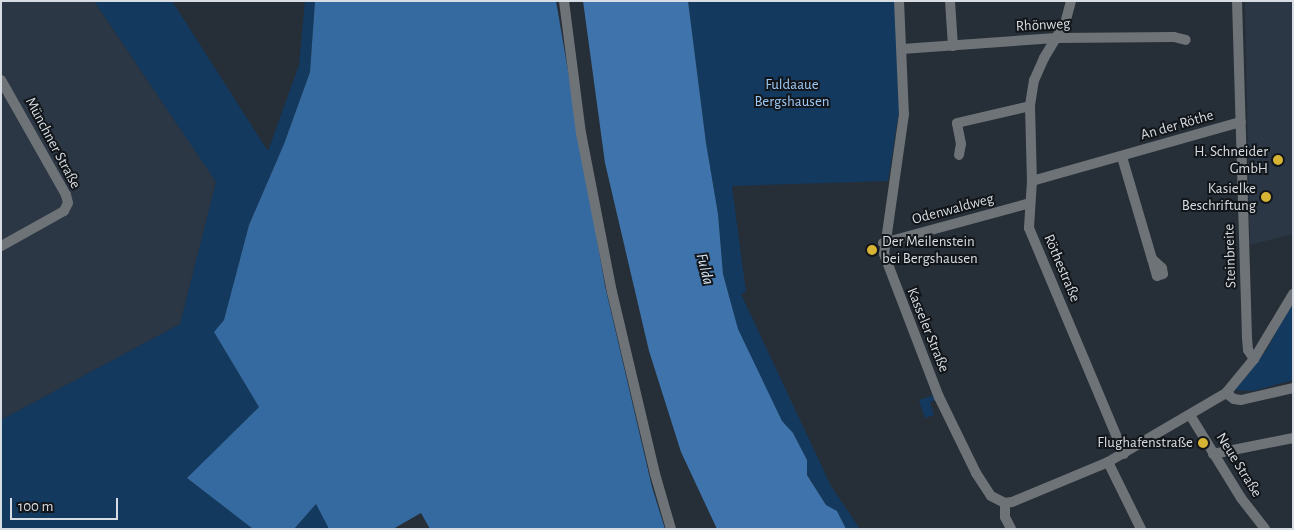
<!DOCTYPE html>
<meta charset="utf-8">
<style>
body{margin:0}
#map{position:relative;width:1294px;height:530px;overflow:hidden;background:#262e37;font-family:"Alegreya Sans",sans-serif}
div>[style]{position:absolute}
.built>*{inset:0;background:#2c3745}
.green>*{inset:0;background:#13395e}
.forest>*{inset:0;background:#346aa0}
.water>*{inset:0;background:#3e74ab}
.minor>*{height:10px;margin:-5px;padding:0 5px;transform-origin:5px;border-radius:5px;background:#6e7377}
.dots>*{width:14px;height:14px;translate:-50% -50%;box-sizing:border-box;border:2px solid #12161a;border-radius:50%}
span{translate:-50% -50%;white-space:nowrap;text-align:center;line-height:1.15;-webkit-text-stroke:4px #12161a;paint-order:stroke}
.street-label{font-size:15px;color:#d7dde3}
.park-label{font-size:15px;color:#9dc8f6}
.poi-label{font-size:15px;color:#d7dde3}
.right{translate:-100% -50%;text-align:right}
.left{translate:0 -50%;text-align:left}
.water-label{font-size:16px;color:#d4e3f3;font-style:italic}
.frame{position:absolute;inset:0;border:2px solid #d7dde3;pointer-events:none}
.scale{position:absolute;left:10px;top:498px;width:108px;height:22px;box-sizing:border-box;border:2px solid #d7dde3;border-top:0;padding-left:6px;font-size:15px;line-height:18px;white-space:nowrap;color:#d7dde3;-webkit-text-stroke:4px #12161a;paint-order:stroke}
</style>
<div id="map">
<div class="built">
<i style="clip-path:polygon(1px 1px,94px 1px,216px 182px,180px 324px,1px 420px)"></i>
<i style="clip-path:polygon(1245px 1px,1293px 1px,1293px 234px,1250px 245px)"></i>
</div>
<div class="green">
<i style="clip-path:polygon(94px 1px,172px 1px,268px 151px,299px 65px,305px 1px,315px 1px,310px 72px,284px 144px,249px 225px,224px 320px,214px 332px,259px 407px,187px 478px,253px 529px,1px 529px,1px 420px,180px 324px,216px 182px)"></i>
<i style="clip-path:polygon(688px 1px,895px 1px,900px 105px,888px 181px,732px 186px,746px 292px,741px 294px,831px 486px,860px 529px,846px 529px,837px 511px,826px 505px,807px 474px,807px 460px,793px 433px,782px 421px,738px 329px,723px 274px,718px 214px,706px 143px)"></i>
<i style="clip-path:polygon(1293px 301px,1293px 380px,1253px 391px,1235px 390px,1266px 351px)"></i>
<i style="clip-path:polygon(934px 395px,936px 400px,930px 402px,934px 415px,925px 418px,919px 400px)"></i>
<i style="clip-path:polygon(316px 504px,329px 529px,294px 529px)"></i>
</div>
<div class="forest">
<i style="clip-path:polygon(315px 1px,556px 1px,605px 286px,652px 487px,665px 529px,430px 529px,421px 513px,393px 529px,329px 529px,316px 504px,294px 529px,253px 529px,187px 478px,259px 407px,214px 332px,224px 320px,249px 225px,284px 144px,310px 72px)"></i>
</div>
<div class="water">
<i style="clip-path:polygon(583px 1px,688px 1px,706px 143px,718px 214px,723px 274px,738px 329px,782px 421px,793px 433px,807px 460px,807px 475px,826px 505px,837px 511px,846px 529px,717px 529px,681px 452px,649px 351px,605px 163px)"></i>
</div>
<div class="minor">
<i style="left:564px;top:1px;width:133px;rotate:82.7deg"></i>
<i style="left:581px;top:133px;width:162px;rotate:79deg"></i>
<i style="left:612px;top:292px;width:187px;rotate:76.7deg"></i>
<i style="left:655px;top:474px;width:57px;rotate:73.8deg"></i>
<i style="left:899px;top:1px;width:113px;rotate:87.5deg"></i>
<i style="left:904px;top:114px;width:141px;rotate:98.1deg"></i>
<i style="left:884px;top:254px;width:153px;rotate:69deg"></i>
<i style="left:939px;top:397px;width:85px;rotate:64deg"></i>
<i style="left:976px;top:473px;width:27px;rotate:57deg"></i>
<i style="left:991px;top:496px;width:16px;rotate:27deg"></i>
<i style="left:1005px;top:503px;width:7px;rotate:-8deg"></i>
<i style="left:1012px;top:502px;width:104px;rotate:-22.6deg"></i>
<i style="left:1108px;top:462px;width:137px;rotate:-30.3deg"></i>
<i style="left:1226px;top:393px;width:44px;rotate:-50.5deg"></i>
<i style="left:1254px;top:359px;width:76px;rotate:-59deg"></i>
<i style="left:950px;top:1px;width:45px;rotate:86.2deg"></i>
<i style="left:1071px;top:1px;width:23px;rotate:105deg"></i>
<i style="left:1065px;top:23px;width:41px;rotate:121deg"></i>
<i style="left:1044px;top:58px;width:24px;rotate:114deg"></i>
<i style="left:1034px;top:80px;width:26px;rotate:99deg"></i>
<i style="left:1030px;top:106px;width:75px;rotate:88.5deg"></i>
<i style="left:1032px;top:181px;width:47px;rotate:93.7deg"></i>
<i style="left:1029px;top:228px;width:245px;rotate:67.2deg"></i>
<i style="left:1237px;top:1px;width:337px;rotate:88.3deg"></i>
<i style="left:1247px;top:338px;width:12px;rotate:85deg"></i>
<i style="left:1248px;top:350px;width:11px;rotate:56deg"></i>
<i style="left:902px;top:49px;width:154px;rotate:-4.1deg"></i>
<i style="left:1056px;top:38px;width:118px;rotate:-0.5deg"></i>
<i style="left:1174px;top:37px;width:12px;rotate:14deg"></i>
<i style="left:1px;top:80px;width:132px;rotate:60.5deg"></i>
<i style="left:66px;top:195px;width:8px;rotate:76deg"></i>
<i style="left:68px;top:203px;width:9px;rotate:117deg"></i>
<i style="left:64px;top:211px;width:72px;rotate:150.9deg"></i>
<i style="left:959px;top:155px;width:11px;rotate:-80deg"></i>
<i style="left:961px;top:144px;width:21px;rotate:-101deg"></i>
<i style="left:957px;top:123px;width:75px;rotate:-13.1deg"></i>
<i style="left:1122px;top:157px;width:106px;rotate:73.6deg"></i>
<i style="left:1152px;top:259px;width:13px;rotate:42deg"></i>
<i style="left:1162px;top:268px;width:6px;rotate:81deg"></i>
<i style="left:1163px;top:274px;width:6px;rotate:162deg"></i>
<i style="left:1157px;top:276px;width:18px;rotate:-106deg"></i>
<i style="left:1032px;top:181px;width:217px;rotate:-15.8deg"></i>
<i style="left:883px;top:243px;width:152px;rotate:-15.2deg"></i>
<i style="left:1226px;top:393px;width:10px;rotate:37deg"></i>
<i style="left:1234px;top:399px;width:7px;rotate:8deg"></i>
<i style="left:1241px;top:400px;width:53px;rotate:-13deg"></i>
<i style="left:1190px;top:415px;width:97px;rotate:58.4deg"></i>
<i style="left:1241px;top:498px;width:39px;rotate:52deg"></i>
<i style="left:1213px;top:454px;width:82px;rotate:-11.3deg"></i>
<i style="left:1108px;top:462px;width:75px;rotate:63.8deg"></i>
<i style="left:1005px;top:503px;width:14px;rotate:90deg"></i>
<i style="left:1005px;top:517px;width:13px;rotate:63deg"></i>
</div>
<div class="dots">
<i style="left:1278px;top:160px;background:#d8b434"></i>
<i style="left:1266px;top:197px;background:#d8b434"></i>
<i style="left:872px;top:250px;background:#d8b434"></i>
<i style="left:1203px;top:443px;background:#d8b434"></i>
</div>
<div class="street-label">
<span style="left:1043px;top:25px;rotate:-3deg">Rhönweg</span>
<span style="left:1177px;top:125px;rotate:-16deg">An der Röthe</span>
<span style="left:53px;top:143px;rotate:62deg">Münchner Straße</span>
<span style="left:953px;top:209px;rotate:-15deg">Odenwaldweg</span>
<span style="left:1230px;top:256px;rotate:-92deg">Steinbreite</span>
<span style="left:1062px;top:268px;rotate:67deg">Röthestraße</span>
<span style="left:928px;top:330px;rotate:68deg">Kasseler Straße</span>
<span style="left:1239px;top:465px;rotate:58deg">Neue Straße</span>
</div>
<div class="park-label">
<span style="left:792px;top:93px">Fuldaaue<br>Bergshausen</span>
</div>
<div class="poi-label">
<span class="right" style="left:1268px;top:160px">H. Schneider<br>GmbH</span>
<span class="right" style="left:1256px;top:197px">Kasielke<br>Beschriftung</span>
<span class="left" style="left:882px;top:250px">Der Meilenstein<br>bei Bergshausen</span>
<span class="right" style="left:1193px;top:443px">Flughafenstraße</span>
</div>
<div class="water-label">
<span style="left:705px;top:269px;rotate:76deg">Fulda</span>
</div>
<div class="frame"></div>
<div class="scale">100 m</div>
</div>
